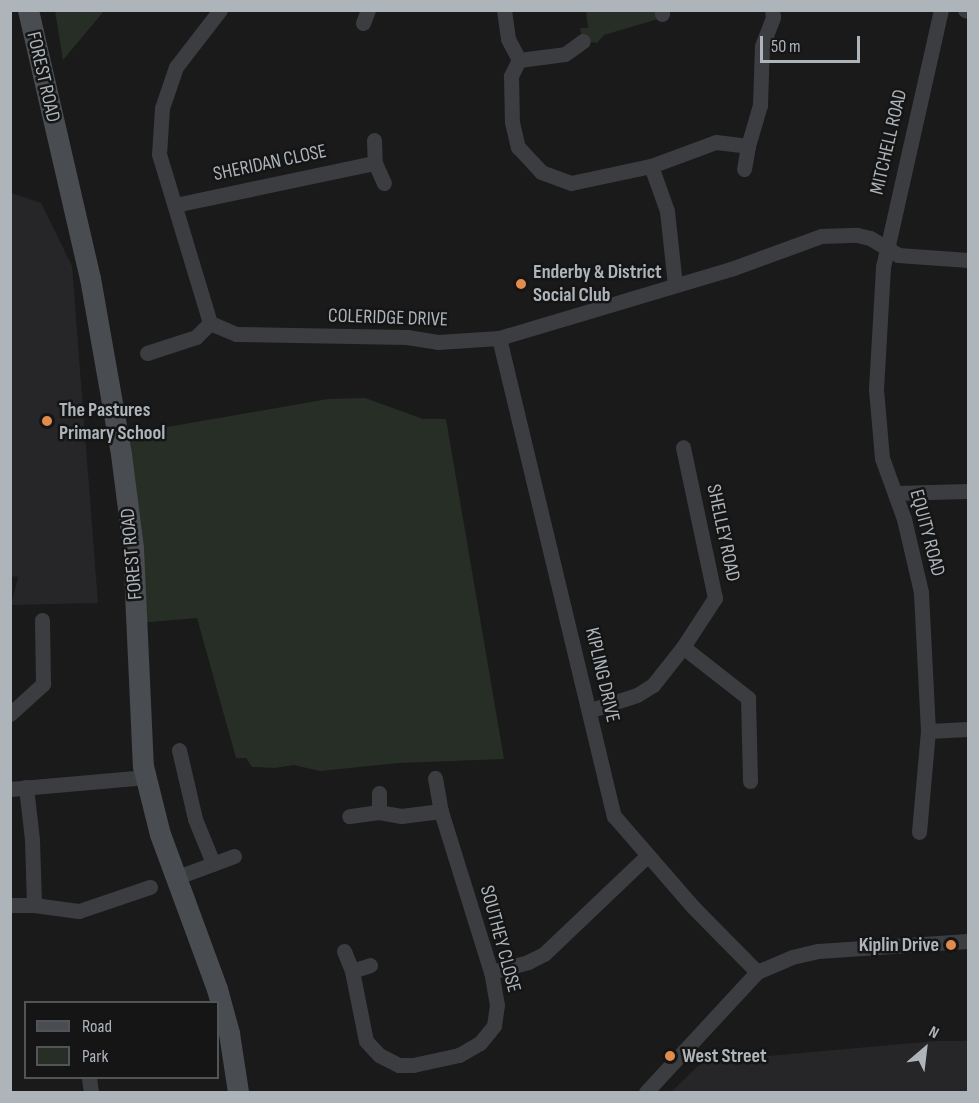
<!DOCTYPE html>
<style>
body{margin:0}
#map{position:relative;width:979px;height:1103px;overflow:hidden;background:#1a1a1b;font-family:"Sofia Sans Condensed",sans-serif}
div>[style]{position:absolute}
.built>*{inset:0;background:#262628}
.green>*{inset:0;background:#262e26}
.street>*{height:15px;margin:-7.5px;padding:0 7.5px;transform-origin:7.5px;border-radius:7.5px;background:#3b3d40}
.secondary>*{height:21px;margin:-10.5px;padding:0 10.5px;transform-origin:10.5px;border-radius:10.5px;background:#494c50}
.dots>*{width:16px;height:16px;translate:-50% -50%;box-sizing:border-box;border:3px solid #151516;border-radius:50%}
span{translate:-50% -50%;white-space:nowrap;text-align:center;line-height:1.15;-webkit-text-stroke:5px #151516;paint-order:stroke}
.street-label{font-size:20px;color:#adb4ba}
.poi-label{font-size:20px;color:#adb4ba;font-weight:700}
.left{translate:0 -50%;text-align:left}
.right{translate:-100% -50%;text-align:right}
.frame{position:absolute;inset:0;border:12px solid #adb4ba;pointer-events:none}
.legend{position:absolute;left:24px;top:1001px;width:195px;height:78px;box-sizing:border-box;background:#151516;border:2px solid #525558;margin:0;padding:8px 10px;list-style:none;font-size:18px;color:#adb4ba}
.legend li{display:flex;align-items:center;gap:12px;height:30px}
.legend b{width:30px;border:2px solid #525558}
.north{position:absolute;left:895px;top:1019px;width:60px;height:60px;-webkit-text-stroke:4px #151516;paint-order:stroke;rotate:28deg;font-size:16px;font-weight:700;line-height:24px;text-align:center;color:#adb4ba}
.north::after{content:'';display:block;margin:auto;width:21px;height:27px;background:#adb4ba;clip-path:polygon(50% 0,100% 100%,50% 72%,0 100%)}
.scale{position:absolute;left:760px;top:36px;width:100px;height:27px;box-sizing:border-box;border:3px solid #adb4ba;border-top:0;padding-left:8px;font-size:18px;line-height:21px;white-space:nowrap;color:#adb4ba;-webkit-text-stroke:4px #151516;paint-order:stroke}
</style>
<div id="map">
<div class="built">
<i style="clip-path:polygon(11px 193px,41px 203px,72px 266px,98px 603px,11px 605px,18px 577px,10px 576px)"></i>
<i style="clip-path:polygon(936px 1041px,968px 1041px,968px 1092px,671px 1092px,702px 1062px)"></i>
</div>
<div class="green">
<i style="clip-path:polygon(55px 11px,104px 11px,63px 60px)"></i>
<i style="clip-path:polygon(586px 11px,662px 11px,658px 19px,604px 35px,597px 43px,583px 41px,580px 28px,588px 28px)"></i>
<i style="clip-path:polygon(365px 398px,423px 419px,446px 419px,504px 759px,399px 763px,320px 771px,294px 765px,275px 768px,252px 767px,246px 758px,236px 758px,197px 618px,138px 623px,127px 434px,328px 399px)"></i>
</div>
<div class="street">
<i style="left:220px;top:10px;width:72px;rotate:127.7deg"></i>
<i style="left:176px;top:67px;width:43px;rotate:108.9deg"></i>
<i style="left:162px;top:108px;width:46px;rotate:93.7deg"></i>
<i style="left:159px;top:154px;width:177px;rotate:73.2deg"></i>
<i style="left:210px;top:323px;width:28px;rotate:23deg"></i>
<i style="left:236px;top:334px;width:171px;rotate:1deg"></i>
<i style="left:407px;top:337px;width:31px;rotate:9deg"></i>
<i style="left:438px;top:342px;width:61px;rotate:-3.8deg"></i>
<i style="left:499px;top:338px;width:242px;rotate:-16.6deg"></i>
<i style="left:731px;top:269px;width:96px;rotate:-20.1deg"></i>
<i style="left:821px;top:236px;width:36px;rotate:-2deg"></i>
<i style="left:857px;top:235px;width:13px;rotate:13deg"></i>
<i style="left:870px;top:238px;width:33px;rotate:31deg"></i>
<i style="left:898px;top:255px;width:70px;rotate:4.1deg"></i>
<i style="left:504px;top:10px;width:29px;rotate:82deg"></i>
<i style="left:508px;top:39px;width:24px;rotate:62deg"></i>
<i style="left:519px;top:60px;width:18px;rotate:117deg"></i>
<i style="left:511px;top:76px;width:46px;rotate:88.8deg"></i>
<i style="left:512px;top:122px;width:26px;rotate:77deg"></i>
<i style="left:518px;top:147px;width:34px;rotate:47deg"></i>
<i style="left:541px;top:172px;width:32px;rotate:20deg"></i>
<i style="left:571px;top:183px;width:82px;rotate:-12deg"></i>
<i style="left:651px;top:166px;width:69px;rotate:-20.3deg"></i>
<i style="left:716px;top:142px;width:32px;rotate:7deg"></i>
<i style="left:748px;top:146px;width:43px;rotate:-73.7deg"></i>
<i style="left:760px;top:105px;width:59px;rotate:-88.1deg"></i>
<i style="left:762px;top:46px;width:31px;rotate:-69deg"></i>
<i style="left:773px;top:17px;width:7px;rotate:-98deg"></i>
<i style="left:662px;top:10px;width:4px;rotate:90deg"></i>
<i style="left:965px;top:10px;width:3px;rotate:18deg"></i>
<i style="left:363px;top:23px;width:14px;rotate:-69deg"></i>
<i style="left:519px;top:60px;width:46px;rotate:-7.4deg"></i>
<i style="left:565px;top:54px;width:22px;rotate:-36deg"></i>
<i style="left:374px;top:140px;width:23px;rotate:88deg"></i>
<i style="left:375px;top:163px;width:22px;rotate:66deg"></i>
<i style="left:651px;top:166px;width:48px;rotate:70.4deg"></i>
<i style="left:667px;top:211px;width:74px;rotate:83.8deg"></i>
<i style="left:744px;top:169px;width:23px;rotate:-80deg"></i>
<i style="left:175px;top:205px;width:204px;rotate:-11.9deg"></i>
<i style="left:499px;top:338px;width:492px;rotate:76.5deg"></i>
<i style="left:614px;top:816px;width:121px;rotate:49deg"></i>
<i style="left:693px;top:907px;width:91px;rotate:45.4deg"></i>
<i style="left:147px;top:353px;width:52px;rotate:-18.1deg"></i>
<i style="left:196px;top:337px;width:20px;rotate:-45deg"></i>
<i style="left:895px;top:493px;width:73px;rotate:-1.6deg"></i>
<i style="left:683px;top:647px;width:83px;rotate:38.1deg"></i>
<i style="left:748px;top:698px;width:83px;rotate:88.6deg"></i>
<i style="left:591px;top:710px;width:48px;rotate:-18.1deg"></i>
<i style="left:637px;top:695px;width:19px;rotate:-32deg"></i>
<i style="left:653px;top:685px;width:48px;rotate:-51.7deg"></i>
<i style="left:683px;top:647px;width:59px;rotate:-56.9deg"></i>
<i style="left:715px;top:598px;width:154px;rotate:-102deg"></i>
<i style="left:10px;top:714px;width:45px;rotate:-42.3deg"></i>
<i style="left:43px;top:684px;width:64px;rotate:-90.9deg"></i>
<i style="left:928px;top:731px;width:40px;rotate:-2.9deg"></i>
<i style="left:179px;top:750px;width:71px;rotate:76.9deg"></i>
<i style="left:195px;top:819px;width:48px;rotate:67.8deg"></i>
<i style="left:435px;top:778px;width:34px;rotate:80deg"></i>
<i style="left:26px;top:787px;width:53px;rotate:83.5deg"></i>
<i style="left:32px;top:840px;width:65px;rotate:88.2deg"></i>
<i style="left:34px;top:905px;width:45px;rotate:7.6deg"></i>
<i style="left:79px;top:911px;width:75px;rotate:-18.7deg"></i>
<i style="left:10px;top:789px;width:137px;rotate:-5deg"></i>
<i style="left:379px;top:793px;width:19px;rotate:90deg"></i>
<i style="left:919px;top:832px;width:101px;rotate:-84.9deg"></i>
<i style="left:928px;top:731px;width:139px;rotate:-92.9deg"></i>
<i style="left:921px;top:592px;width:75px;rotate:-103.1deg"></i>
<i style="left:904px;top:519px;width:65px;rotate:-109.8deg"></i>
<i style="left:882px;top:458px;width:69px;rotate:-95deg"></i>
<i style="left:876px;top:389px;width:122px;rotate:-86.7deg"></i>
<i style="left:883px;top:267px;width:263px;rotate:-77.3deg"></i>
<i style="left:175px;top:878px;width:63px;rotate:-20.4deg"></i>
<i style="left:10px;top:905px;width:24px"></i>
<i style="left:344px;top:951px;width:22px;rotate:68deg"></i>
<i style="left:352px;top:971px;width:71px;rotate:78.7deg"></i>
<i style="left:366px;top:1041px;width:19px;rotate:47deg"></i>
<i style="left:379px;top:1055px;width:22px;rotate:27deg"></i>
<i style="left:399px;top:1065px;width:14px"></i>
<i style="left:413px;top:1065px;width:47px;rotate:-12.3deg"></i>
<i style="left:459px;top:1055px;width:24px;rotate:-30deg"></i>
<i style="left:480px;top:1043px;width:22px;rotate:-51deg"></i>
<i style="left:494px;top:1026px;width:21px;rotate:-82deg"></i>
<i style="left:497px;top:1005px;width:34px;rotate:-100deg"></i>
<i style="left:491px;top:972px;width:169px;rotate:-107.3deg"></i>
<i style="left:441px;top:811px;width:40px;rotate:172.9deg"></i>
<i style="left:401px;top:816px;width:22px;rotate:-170deg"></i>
<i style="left:379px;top:812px;width:30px;rotate:172deg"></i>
<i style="left:352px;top:971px;width:19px;rotate:-18deg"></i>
<i style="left:491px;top:972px;width:38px;rotate:-15deg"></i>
<i style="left:528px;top:962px;width:18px;rotate:-27deg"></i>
<i style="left:544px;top:954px;width:142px;rotate:-43.6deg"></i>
<i style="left:89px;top:1078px;width:14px;rotate:82deg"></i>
<i style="left:646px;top:1092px;width:163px;rotate:-47.2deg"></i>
<i style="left:757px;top:972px;width:38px;rotate:-23deg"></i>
<i style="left:792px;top:957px;width:27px;rotate:-13deg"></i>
<i style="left:818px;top:951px;width:150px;rotate:-3.8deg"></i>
</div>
<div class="secondary">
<i style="left:28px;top:10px;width:275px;rotate:77deg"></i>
<i style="left:90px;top:278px;width:179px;rotate:80deg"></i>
<i style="left:121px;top:454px;width:95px;rotate:82.7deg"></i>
<i style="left:133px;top:548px;width:218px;rotate:87.4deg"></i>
<i style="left:143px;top:766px;width:70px;rotate:76deg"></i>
<i style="left:160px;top:834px;width:165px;rotate:69.8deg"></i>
<i style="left:217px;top:989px;width:46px;rotate:74.7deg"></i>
<i style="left:229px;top:1033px;width:60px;rotate:81.3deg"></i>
</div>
<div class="dots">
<i style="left:521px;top:284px;background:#e28c4b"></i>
<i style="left:47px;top:421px;background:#e28c4b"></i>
<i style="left:951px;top:945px;background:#e28c4b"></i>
<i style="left:670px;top:1056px;background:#e28c4b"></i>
</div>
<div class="street-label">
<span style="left:43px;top:77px;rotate:77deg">FOREST ROAD</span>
<span style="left:889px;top:142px;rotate:-77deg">MITCHELL ROAD</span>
<span style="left:270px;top:163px;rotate:-12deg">SHERIDAN CLOSE</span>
<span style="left:388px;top:318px;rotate:2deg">COLERIDGE DRIVE</span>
<span style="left:723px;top:533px;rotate:78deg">SHELLEY ROAD</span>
<span style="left:927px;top:533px;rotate:75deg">EQUITY ROAD</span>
<span style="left:132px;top:554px;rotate:-95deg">FOREST ROAD</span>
<span style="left:602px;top:675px;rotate:77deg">KIPLING DRIVE</span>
<span style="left:500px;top:939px;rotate:75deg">SOUTHEY CLOSE</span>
</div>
<div class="poi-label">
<span class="left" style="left:533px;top:284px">Enderby &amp; District<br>Social Club</span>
<span class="left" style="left:59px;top:422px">The Pastures<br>Primary School</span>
<span class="right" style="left:939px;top:945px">Kiplin Drive</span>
<span class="left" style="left:682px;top:1056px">West Street</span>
</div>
<div class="frame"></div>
<ul class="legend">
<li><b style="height:8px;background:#494c50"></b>Road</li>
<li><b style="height:16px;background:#262e26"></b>Park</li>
</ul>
<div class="north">N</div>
<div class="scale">50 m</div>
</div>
